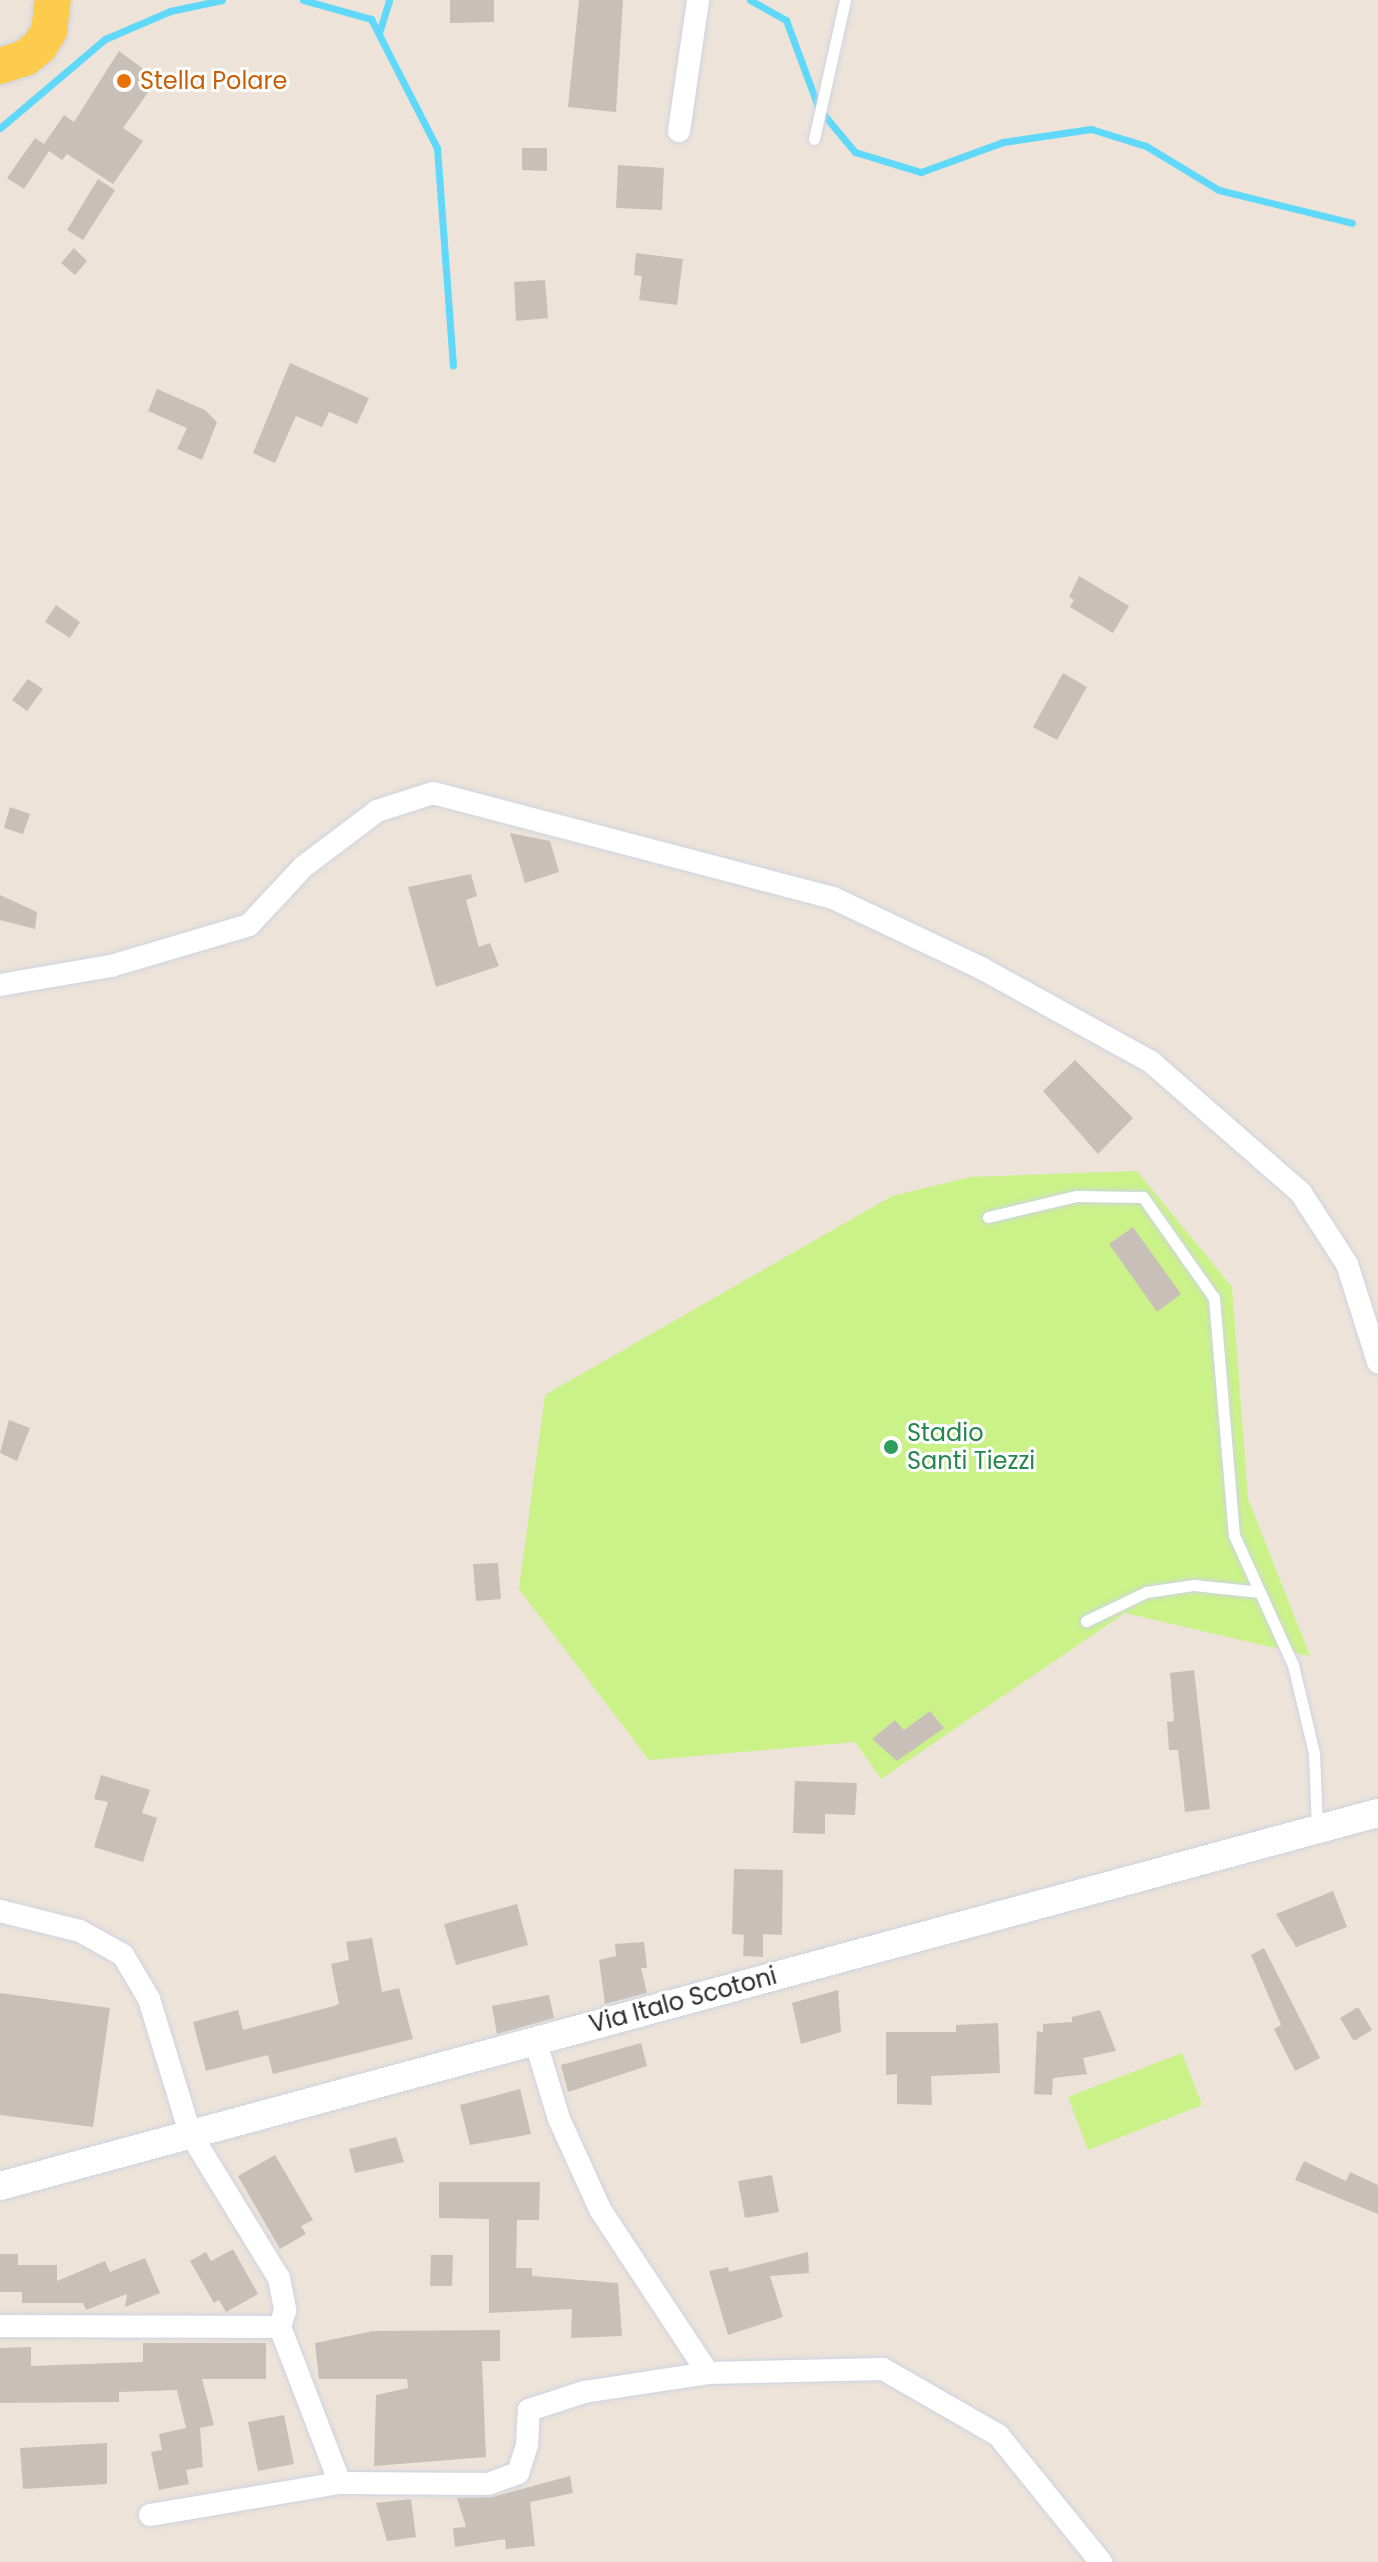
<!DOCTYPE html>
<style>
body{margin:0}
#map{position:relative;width:1378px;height:2562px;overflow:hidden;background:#ede3d8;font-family:Poppins,sans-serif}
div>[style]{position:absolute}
.pitch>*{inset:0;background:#caf289}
.stream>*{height:7px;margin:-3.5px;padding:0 3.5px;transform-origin:3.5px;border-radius:3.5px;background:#60d8fa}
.building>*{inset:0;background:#c8c0b8}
.roads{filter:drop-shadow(0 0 2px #ced3e3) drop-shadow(0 0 2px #ced3e3)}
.service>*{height:11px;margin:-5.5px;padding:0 5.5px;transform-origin:5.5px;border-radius:5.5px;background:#fff}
.minor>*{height:22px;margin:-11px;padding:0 11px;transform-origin:11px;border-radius:11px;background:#fff}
.tertiary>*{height:28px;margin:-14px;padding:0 14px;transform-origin:14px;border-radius:14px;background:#fff}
.primary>*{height:36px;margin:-18px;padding:0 18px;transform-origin:18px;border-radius:18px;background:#fecc4c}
.dots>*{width:22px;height:22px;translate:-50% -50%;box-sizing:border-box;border:4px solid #fff;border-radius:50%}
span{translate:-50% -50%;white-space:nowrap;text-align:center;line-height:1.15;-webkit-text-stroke:6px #fff;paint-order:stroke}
.food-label{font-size:24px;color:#c56008}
.left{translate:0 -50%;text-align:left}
.leisure-label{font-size:24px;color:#27864d}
.street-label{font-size:24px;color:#292929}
</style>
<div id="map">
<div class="pitch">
<i style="clip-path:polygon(1137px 1171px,1232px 1287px,1248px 1499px,1310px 1656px,1125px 1613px,881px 1779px,855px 1742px,649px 1760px,519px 1589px,545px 1395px,892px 1196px,971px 1177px)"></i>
<i style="clip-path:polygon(1182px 2053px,1202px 2105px,1088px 2150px,1068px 2097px)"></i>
</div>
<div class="stream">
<i style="left:303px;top:0;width:71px;rotate:15.6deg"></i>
<i style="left:371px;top:19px;width:145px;rotate:62.9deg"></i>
<i style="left:437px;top:148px;width:218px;rotate:85.8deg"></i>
<i style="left:750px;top:0;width:41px;rotate:29.1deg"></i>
<i style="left:786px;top:20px;width:95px;rotate:69.7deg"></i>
<i style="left:819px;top:109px;width:56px;rotate:50.1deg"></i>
<i style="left:855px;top:152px;width:69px;rotate:16.9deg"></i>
<i style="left:921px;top:172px;width:87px;rotate:-20.1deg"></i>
<i style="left:1003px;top:142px;width:89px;rotate:-8.4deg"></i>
<i style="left:1091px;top:129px;width:58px;rotate:17.2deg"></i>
<i style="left:1146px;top:146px;width:85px;rotate:31.1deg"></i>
<i style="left:1219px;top:190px;width:137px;rotate:13.9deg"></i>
<i style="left:380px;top:30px;width:31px;rotate:-73deg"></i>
<i style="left:0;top:128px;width:138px;rotate:-40.3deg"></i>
<i style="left:105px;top:39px;width:71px;rotate:-23.3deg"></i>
<i style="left:170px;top:11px;width:53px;rotate:-11.9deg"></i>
</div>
<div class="building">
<i style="clip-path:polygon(450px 0,494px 0,494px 22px,450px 23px)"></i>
<i style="clip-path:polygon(579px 0,623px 0,616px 112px,568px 107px)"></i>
<i style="clip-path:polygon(119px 51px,146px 71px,138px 82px,149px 91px,123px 128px,143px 141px,113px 184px,67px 154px,62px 160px,49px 151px,24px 189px,7px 178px,35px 138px,44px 144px,64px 115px,74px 122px)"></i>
<i style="clip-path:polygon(522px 148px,547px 148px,547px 171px,522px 170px)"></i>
<i style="clip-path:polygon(618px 165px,664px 168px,662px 210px,616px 208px)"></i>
<i style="clip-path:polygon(98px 179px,115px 190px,83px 240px,67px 230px)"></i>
<i style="clip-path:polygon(74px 248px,87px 261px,75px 275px,61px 263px)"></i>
<i style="clip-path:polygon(636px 253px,683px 259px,677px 305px,639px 300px,642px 276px,634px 275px)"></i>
<i style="clip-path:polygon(545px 280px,548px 318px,516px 321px,514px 282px)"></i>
<i style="clip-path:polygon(290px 363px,369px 398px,357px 424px,329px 412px,322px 427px,296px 416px,275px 463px,253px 453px)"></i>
<i style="clip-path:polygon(157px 389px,205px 410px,217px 422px,202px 460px,177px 449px,187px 428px,148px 411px)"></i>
<i style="clip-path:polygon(1079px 576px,1129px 606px,1113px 633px,1070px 607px,1074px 600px,1069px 597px)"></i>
<i style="clip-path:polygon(56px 605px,80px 622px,70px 638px,45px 622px)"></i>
<i style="clip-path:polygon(1063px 673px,1087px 687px,1057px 740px,1033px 727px)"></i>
<i style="clip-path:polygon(28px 679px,43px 689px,27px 711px,12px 700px)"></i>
<i style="clip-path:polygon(10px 807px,30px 814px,23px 834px,4px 828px)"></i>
<i style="clip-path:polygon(510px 833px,550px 841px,559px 872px,525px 883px)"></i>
<i style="clip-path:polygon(471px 874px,477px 896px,466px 900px,479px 947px,490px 943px,499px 966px,436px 987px,408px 887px)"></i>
<i style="clip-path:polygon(0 895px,37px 912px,35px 929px,0 920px)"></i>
<i style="clip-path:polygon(1075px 1060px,1133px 1118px,1098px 1154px,1043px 1091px)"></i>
<i style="clip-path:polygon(1133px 1227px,1181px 1294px,1157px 1312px,1109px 1244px)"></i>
<i style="clip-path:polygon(9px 1420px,30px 1428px,17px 1461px,0 1453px)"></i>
<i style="clip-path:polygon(498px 1563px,501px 1599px,476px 1601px,473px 1564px)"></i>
<i style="clip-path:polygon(1194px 1670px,1210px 1809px,1185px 1812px,1178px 1750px,1169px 1750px,1167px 1722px,1174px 1721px,1170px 1673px)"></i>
<i style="clip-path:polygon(930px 1711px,944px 1728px,897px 1761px,872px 1739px,895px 1720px,904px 1730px)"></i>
<i style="clip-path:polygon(101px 1775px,150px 1790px,142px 1813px,157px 1818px,143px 1862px,94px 1847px,108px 1802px,94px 1799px)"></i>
<i style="clip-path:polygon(795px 1781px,857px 1783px,855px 1815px,825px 1814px,825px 1834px,793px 1833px)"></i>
<i style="clip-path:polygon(734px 1869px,783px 1870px,782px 1935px,763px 1934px,763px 1957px,743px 1956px,744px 1935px,732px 1934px)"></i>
<i style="clip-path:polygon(1333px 1891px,1347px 1927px,1296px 1947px,1276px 1914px)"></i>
<i style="clip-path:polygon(517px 1904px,528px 1945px,456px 1965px,444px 1924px)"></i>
<i style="clip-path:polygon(372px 1938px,382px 1992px,399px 1988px,413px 2039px,273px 2074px,268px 2055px,206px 2071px,193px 2022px,238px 2010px,243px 2030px,334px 2006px,339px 2004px,331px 1964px,349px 1960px,346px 1942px)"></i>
<i style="clip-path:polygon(644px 1942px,647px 1968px,641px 1968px,647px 1993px,605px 2004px,599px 1960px,616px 1956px,615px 1944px)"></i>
<i style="clip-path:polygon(1264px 1948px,1320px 2058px,1295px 2071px,1274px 2029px,1281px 2025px,1251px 1955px)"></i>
<i style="clip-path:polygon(838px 1990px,841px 2032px,801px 2044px,792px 2003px)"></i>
<i style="clip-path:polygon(0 1993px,110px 2008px,93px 2127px,0 2115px)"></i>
<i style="clip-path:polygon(549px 1995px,554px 2018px,497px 2034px,492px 2006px)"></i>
<i style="clip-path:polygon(1358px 2007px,1372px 2030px,1354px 2041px,1340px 2018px)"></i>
<i style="clip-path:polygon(1100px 2010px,1116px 2051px,1083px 2058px,1087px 2074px,1053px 2078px,1052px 2095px,1034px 2094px,1037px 2031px,1043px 2032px,1043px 2024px,1072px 2022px,1072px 2017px)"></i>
<i style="clip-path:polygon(998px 2023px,1000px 2073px,931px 2076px,932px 2105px,897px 2104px,897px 2074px,886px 2075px,886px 2032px,956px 2032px,956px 2025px)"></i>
<i style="clip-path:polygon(641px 2043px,647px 2066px,568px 2092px,561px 2065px)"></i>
<i style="clip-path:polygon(520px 2089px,531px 2134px,470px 2145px,460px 2105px)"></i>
<i style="clip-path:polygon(396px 2137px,404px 2162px,355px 2173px,349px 2149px)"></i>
<i style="clip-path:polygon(275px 2155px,313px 2220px,301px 2226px,306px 2234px,280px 2249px,238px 2176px)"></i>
<i style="clip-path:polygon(1304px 2161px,1346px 2181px,1350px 2172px,1378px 2185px,1378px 2214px,1295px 2180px)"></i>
<i style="clip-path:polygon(772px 2175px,779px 2212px,745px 2218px,738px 2181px)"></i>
<i style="clip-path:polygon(439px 2182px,540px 2182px,539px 2220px,517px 2220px,516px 2268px,532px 2268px,532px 2276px,618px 2283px,622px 2336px,571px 2338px,572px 2309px,489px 2313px,489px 2219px,439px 2218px)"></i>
<i style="clip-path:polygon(233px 2249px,258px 2294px,226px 2312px,219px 2300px,214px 2303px,190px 2261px,206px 2252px,211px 2261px)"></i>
<i style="clip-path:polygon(808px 2252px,809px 2273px,770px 2276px,783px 2317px,728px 2335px,709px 2271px,728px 2267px,729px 2272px)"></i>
<i style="clip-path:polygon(0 2254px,18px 2254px,18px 2265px,57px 2265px,57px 2281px,105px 2261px,110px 2272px,145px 2258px,160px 2293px,125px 2307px,127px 2294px,86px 2310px,83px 2303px,22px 2303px,22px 2292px,0 2292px)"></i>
<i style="clip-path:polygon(431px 2255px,453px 2255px,452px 2286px,430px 2286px)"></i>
<i style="clip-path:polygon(500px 2330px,500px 2361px,482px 2361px,486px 2457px,374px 2466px,376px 2395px,408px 2388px,407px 2379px,319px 2379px,315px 2343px,373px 2331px)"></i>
<i style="clip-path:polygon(143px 2343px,266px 2343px,266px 2379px,202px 2379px,214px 2425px,200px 2428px,203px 2467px,186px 2470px,189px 2484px,159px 2490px,151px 2452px,162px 2450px,159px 2434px,186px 2428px,177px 2390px,119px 2392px,119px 2402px,0 2403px,0 2348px,31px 2347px,31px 2366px,143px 2362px)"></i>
<i style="clip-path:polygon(284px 2415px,294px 2464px,258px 2471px,248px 2422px)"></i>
<i style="clip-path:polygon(107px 2443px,107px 2484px,23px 2489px,20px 2448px)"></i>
<i style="clip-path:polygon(570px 2476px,573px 2493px,530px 2502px,535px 2546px,506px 2549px,505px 2539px,455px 2547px,453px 2528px,466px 2527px,457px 2498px,492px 2497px)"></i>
<i style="clip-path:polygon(411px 2499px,416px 2537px,387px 2541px,376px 2503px)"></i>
</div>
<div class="roads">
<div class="service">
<i style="left:814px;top:139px;width:142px;rotate:-77.4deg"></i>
<i style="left:988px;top:1217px;width:90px;rotate:-13.4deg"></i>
<i style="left:1076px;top:1196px;width:67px;rotate:0.9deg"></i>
<i style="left:1143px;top:1197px;width:123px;rotate:54.9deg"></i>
<i style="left:1214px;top:1298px;width:238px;rotate:85.2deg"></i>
<i style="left:1234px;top:1535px;width:143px;rotate:65.6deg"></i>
<i style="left:1293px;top:1665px;width:90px;rotate:76.6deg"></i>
<i style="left:1314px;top:1753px;width:76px;rotate:87.7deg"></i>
<i style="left:1086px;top:1621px;width:67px;rotate:-25.8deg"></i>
<i style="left:1146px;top:1592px;width:49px;rotate:-8.3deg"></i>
<i style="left:1194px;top:1585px;width:66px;rotate:6.1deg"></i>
</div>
<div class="minor">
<i style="left:679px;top:131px;width:132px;rotate:-81.7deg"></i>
<i style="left:0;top:985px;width:113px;rotate:-9.7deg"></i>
<i style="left:111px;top:966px;width:144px;rotate:-16.5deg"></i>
<i style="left:249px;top:925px;width:79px;rotate:-47deg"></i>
<i style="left:303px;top:867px;width:93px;rotate:-37.1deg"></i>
<i style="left:377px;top:811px;width:59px;rotate:-17.8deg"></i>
<i style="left:433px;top:793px;width:414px;rotate:14.7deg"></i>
<i style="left:833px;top:898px;width:164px;rotate:25.3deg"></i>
<i style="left:981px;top:968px;width:194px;rotate:28.9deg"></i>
<i style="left:1151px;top:1062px;width:199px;rotate:41.1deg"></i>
<i style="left:1301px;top:1193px;width:85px;rotate:57.1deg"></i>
<i style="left:1347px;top:1264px;width:103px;rotate:72.4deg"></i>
<i style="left:0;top:1911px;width:82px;rotate:14deg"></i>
<i style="left:80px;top:1931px;width:49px;rotate:29.2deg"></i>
<i style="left:123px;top:1955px;width:51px;rotate:59.4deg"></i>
<i style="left:149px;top:1999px;width:140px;rotate:73deg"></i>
<i style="left:190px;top:2133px;width:170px;rotate:58.5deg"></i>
<i style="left:279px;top:2278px;width:33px;rotate:79deg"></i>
<i style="left:285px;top:2310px;width:18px;rotate:106deg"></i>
<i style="left:280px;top:2327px;width:167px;rotate:69deg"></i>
<i style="left:340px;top:2483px;width:148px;rotate:0.4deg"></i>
<i style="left:488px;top:2484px;width:32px;rotate:-20deg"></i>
<i style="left:518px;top:2473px;width:29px;rotate:-72deg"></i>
<i style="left:527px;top:2445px;width:35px;rotate:-87deg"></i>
<i style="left:529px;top:2410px;width:58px;rotate:-18.1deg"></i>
<i style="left:584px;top:2392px;width:125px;rotate:-8.7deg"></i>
<i style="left:708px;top:2373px;width:175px;rotate:-1.3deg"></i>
<i style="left:883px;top:2369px;width:133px;rotate:29.9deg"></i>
<i style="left:998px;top:2435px;width:164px;rotate:51deg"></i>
<i style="left:535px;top:2040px;width:83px;rotate:73.1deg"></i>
<i style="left:559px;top:2119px;width:101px;rotate:65.5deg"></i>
<i style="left:601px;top:2211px;width:194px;rotate:56.6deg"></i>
<i style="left:0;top:2326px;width:280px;rotate:0.2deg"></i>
<i style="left:150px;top:2515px;width:193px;rotate:-9.6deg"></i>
</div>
<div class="tertiary">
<i style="left:0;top:2186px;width:1428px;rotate:-15.15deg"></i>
</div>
<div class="primary">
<i style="left:0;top:66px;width:26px;rotate:-18deg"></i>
<i style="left:25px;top:58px;width:18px;rotate:-38deg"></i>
<i style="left:39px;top:47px;width:19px;rotate:-58deg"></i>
<i style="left:49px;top:31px;width:31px;rotate:-83deg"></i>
</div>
</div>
<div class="dots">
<i style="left:124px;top:81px;background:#e8710a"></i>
<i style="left:891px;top:1447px;background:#2e9e5b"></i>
</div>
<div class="food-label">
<span class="left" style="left:140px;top:81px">Stella Polare</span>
</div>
<div class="leisure-label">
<span class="left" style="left:907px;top:1447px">Stadio<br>Santi Tiezzi</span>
</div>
<div class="street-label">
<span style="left:683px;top:2000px;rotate:-15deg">Via Italo Scotoni</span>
</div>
</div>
